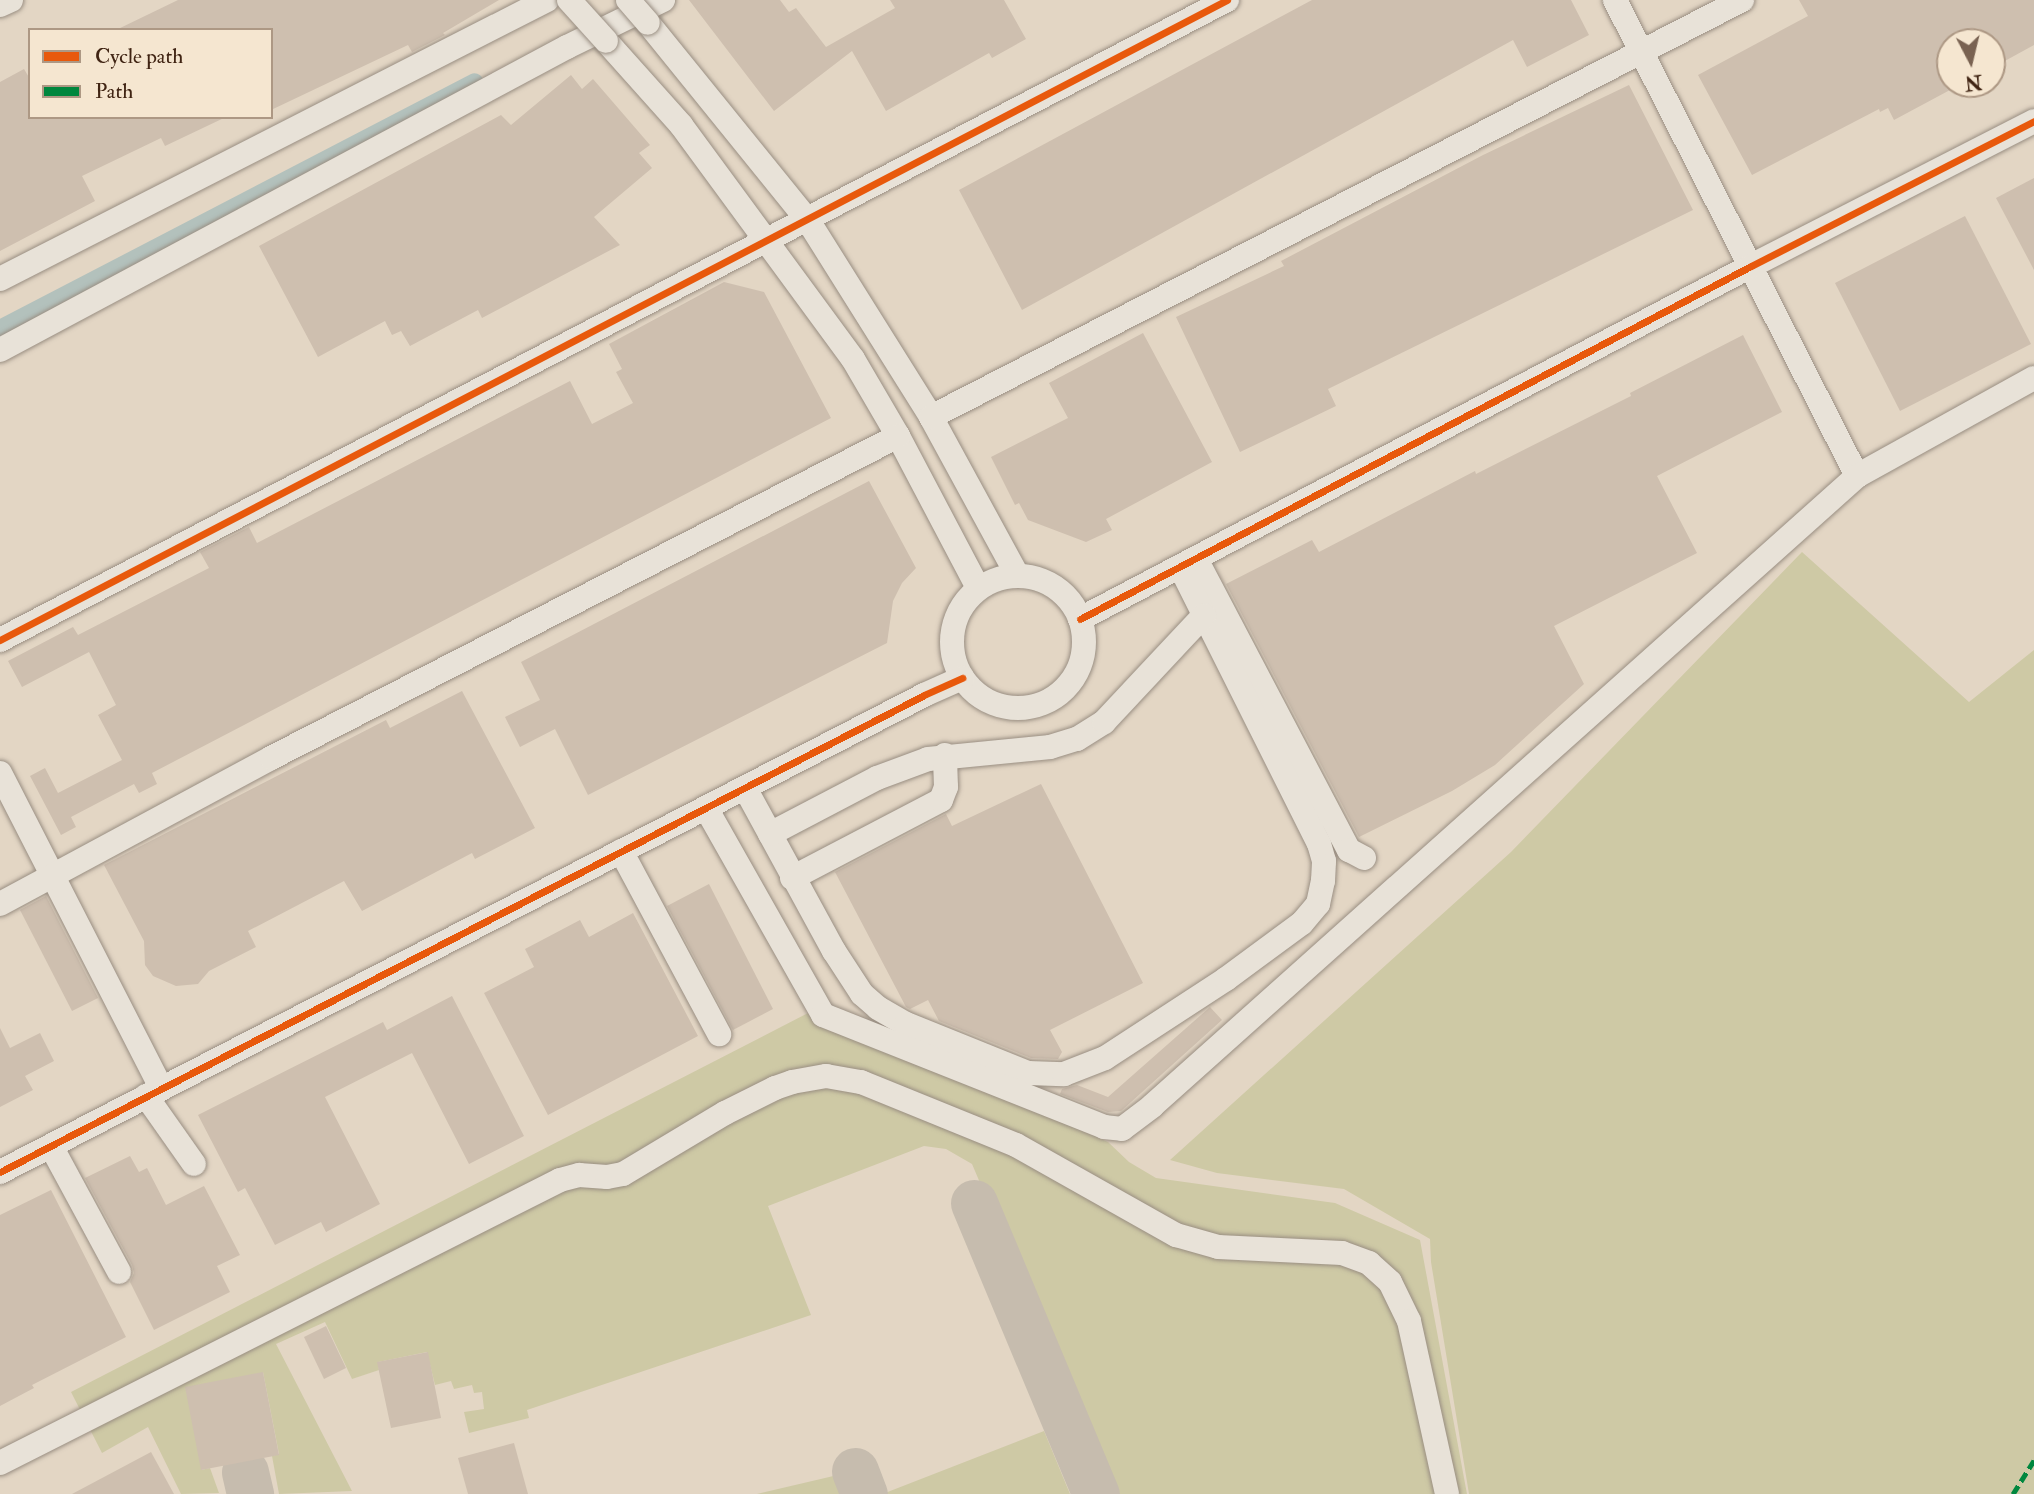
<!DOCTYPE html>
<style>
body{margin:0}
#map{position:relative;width:2034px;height:1494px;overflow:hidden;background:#e3d6c4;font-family:"IM FELL Double Pica",serif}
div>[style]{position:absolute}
.green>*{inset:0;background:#cec9a5}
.canal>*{height:18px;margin:-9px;padding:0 9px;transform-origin:9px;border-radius:9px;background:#b3c1bc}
.taxiway>*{height:47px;margin:-23.5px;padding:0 23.5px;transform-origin:23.5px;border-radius:23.5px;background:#c6bcae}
.building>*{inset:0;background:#cebfaf}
.roads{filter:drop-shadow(0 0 2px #998e82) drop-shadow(0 0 2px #998e82)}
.minor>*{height:24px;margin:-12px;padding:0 12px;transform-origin:12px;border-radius:12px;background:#e8e2d8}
.minor>.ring{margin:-12px;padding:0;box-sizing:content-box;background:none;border:24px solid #e8e2d8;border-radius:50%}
.bridges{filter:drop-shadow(0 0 2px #998e82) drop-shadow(0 0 2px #998e82)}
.minor-bridge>*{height:24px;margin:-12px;padding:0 12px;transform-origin:12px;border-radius:12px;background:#e8e2d8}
.quiet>*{height:5px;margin-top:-2.5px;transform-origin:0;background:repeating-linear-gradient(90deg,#00873e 0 10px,transparent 0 15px)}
.cycleway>*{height:7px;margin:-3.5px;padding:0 3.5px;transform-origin:3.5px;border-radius:3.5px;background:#e8590c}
span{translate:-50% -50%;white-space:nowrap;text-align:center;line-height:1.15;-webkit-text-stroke:6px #f5e6d0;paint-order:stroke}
.legend{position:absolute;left:28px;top:28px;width:245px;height:91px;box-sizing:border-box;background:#f5e6d0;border:2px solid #ad9884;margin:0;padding:9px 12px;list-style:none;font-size:21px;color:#402413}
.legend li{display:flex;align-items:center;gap:14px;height:35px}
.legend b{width:35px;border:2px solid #ad9884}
.north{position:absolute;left:1936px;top:28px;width:70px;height:70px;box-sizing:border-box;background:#f5e6d0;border:2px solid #ad9884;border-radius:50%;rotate:173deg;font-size:19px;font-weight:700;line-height:28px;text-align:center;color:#402413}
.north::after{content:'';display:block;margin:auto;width:24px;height:32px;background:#796251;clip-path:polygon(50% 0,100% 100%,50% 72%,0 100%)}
</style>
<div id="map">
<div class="green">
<i style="clip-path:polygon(1802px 552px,1969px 702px,2034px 650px,2034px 1494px,1469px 1494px,1431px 1262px,1430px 1239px,1344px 1189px,1217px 1173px,1170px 1160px,1511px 852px)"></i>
<i style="clip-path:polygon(810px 1012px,1108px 1142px,1129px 1162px,1156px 1178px,1335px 1203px,1420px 1240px,1467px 1494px,1113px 1494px,972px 1164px,946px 1149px,924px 1146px,768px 1206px,811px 1315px,527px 1410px,529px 1418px,469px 1433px,464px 1412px,484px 1409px,482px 1392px,474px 1393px,472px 1385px,454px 1389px,451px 1381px,435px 1385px,427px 1352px,378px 1362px,379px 1370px,352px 1379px,325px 1322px,276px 1344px,352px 1491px,279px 1494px,272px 1456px,279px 1454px,263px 1372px,201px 1470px,210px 1468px,219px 1493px,181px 1494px,148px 1427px,102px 1453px,71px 1392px)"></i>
<i style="clip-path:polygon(1044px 1431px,1070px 1494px,877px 1494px,867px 1468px,875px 1466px,885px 1493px)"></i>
<i style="clip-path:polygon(842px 1474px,851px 1494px,757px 1494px)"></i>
</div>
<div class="canal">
<i style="left:0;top:329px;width:535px;rotate:-27.47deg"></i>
</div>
<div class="taxiway">
<i style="left:974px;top:1203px;width:316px;rotate:67.3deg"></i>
<i style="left:855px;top:1471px;width:25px;rotate:69deg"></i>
<i style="left:245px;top:1472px;width:23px;rotate:77deg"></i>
</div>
<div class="building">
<i style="clip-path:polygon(178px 0,499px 0,443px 33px,445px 35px,412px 52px,408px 45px,271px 110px,271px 30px,116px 30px)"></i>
<i style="clip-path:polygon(689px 0,780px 0,789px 12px,796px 8px,826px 47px,895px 8px,890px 0,1004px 0,1026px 39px,992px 58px,989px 53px,886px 111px,852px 51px,774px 111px)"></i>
<i style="clip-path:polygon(1312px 0,1571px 0,1589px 35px,1527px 67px,1513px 40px,1022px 310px,959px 190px)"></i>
<i style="clip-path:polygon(1799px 0,2034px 0,2034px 45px,1992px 68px,1992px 42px,1950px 42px,1950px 76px,1944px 79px,1950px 90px,1894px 120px,1888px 108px,1880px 112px,1879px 109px,1752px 175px,1698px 75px,1808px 16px)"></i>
<i style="clip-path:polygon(24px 69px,30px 79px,30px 117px,226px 117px,165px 146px,161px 138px,82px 176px,95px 201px,0 251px,0 82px)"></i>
<i style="clip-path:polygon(571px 75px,582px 89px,593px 79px,650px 145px,639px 153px,652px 168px,594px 217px,620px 245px,482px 318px,478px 310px,410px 346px,401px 331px,392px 335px,385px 321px,318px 357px,259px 246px,501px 115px,511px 125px)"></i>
<i style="clip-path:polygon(1629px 85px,1693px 210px,1328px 389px,1336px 406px,1240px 452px,1176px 317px,1284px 266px,1281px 261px,1483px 155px)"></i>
<i style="clip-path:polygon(2034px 178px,2034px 270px,1996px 198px)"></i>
<i style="clip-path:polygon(1965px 216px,2031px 344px,1900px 411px,1835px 283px)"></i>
<i style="clip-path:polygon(724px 282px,764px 292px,831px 418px,152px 773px,157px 784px,139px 793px,134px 784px,71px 817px,76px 827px,61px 835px,30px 776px,45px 768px,58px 793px,122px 760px,98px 715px,116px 705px,89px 652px,22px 687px,8px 661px,73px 627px,78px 635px,209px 568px,200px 552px,249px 527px,257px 543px,570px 381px,592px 424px,633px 403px,616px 372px,622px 369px,609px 344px)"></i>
<i style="clip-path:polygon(1143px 333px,1212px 462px,1106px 519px,1112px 530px,1086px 542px,1028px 520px,1019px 503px,1015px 505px,991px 457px,1068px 418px,1049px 383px)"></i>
<i style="clip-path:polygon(1743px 335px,1782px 412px,1657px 476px,1697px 553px,1554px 626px,1584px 684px,1495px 765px,1452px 791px,1359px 837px,1226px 584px,1312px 540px,1319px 552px,1475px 471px,1476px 474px,1631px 396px,1630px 393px)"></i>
<i style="clip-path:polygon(869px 481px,916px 568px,902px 583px,893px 601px,887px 643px,588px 795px,555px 729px,520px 747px,505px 717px,540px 700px,521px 662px)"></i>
<i style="clip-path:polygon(462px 691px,535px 828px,475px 859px,472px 853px,362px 911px,344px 881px,248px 931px,256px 947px,209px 971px,198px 984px,176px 986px,153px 976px,145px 965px,144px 941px,104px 865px,386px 720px,390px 728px)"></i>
<i style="clip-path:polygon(1041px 784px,1143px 983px,1050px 1030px,1062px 1052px,1058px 1059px,1031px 1058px,939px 1021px,928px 1000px,910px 1009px,906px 1007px,835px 872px,946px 814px,952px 826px)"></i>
<i style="clip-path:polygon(709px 884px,773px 1009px,733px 1030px,667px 906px)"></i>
<i style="clip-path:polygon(46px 896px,98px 998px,72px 1011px,20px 910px)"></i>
<i style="clip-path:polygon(633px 913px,698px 1036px,548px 1115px,484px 993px,534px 967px,525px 949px,580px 920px,589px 937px)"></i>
<i style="clip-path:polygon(452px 996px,524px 1136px,469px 1164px,412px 1053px,325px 1097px,380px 1204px,326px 1232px,321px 1222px,275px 1245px,245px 1188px,238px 1192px,198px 1115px,383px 1022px,387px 1030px)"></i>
<i style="clip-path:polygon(1210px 1007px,1222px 1020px,1121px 1111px,1108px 1112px,1060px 1094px,1062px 1089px,1077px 1085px,1108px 1097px)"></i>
<i style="clip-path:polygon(0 1028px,10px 1048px,40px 1033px,54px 1061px,25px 1076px,33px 1090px,0 1107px)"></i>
<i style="clip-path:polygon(130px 1156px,139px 1172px,147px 1168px,166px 1205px,204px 1186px,240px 1255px,217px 1266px,230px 1292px,154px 1330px,130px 1282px,134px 1273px,132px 1265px,85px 1178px)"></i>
<i style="clip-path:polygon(51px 1190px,126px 1337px,32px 1385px,34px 1388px,0 1406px,0 1215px)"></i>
<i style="clip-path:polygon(326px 1326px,346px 1368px,324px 1379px,304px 1337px)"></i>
<i style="clip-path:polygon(428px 1352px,441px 1418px,391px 1428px,377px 1362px)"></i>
<i style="clip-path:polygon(263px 1372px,279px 1455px,201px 1470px,185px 1387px)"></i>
<i style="clip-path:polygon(514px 1443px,528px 1494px,468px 1494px,458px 1458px)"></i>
<i style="clip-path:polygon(151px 1452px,174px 1494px,72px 1494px)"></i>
</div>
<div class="roads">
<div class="minor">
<i style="left:1615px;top:0;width:534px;rotate:63.05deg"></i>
<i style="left:1857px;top:476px;width:202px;rotate:-29deg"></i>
<i style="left:0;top:5px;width:12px;rotate:-24deg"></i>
<i style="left:648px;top:23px;width:252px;rotate:51deg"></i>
<i style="left:807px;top:219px;width:234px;rotate:57.9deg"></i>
<i style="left:931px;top:417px;width:180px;rotate:61.4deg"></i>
<i style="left:606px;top:41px;width:113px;rotate:48.2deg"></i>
<i style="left:681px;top:125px;width:290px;rotate:53.7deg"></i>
<i style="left:853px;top:359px;width:89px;rotate:59.7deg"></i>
<i style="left:898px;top:436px;width:172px;rotate:62.2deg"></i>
<i style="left:0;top:279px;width:614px;rotate:-27.02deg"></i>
<i style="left:0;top:350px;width:643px;rotate:-28.12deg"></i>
<i style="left:567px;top:47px;width:107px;rotate:-26.1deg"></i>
<i style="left:931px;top:417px;width:912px;rotate:-27.21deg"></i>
<i style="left:1196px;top:559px;width:329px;rotate:62.3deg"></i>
<i style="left:1349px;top:850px;width:17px;rotate:28deg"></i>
<i class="ring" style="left:952px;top:576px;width:108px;height:108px"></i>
<i style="left:1080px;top:619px;width:758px;rotate:-27.75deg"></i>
<i style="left:1751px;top:266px;width:318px;rotate:-27.1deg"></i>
<i style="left:0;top:640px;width:1384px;rotate:-27.55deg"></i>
<i style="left:0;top:773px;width:354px;rotate:62.9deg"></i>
<i style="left:745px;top:788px;width:186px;rotate:61.4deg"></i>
<i style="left:834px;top:951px;width:51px;rotate:56.9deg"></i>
<i style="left:862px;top:994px;width:21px;rotate:41deg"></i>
<i style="left:878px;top:1008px;width:32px;rotate:30deg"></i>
<i style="left:906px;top:1024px;width:131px;rotate:21.9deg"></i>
<i style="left:1028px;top:1073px;width:36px;rotate:2deg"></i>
<i style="left:1064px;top:1074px;width:44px;rotate:-21.3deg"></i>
<i style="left:1105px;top:1058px;width:145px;rotate:-33.1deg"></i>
<i style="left:1226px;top:979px;width:94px;rotate:-36.4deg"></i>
<i style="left:1302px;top:923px;width:25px;rotate:-50deg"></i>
<i style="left:1318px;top:904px;width:24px;rotate:-78deg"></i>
<i style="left:1323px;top:881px;width:20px;rotate:-87deg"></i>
<i style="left:1324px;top:861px;width:18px;rotate:-106deg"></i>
<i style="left:1319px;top:844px;width:310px;rotate:-116.6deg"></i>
<i style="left:706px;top:808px;width:238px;rotate:60.5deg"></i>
<i style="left:823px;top:1015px;width:302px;rotate:21.7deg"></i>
<i style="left:1104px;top:1127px;width:18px;rotate:6deg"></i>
<i style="left:1122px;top:1129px;width:38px;rotate:-37deg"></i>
<i style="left:1152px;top:1106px;width:945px;rotate:-41.78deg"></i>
<i style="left:770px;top:834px;width:121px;rotate:-27.6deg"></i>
<i style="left:877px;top:778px;width:54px;rotate:-20.4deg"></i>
<i style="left:928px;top:759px;width:123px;rotate:-5.6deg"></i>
<i style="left:1050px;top:747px;width:28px;rotate:-17deg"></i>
<i style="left:1077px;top:739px;width:32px;rotate:-32deg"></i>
<i style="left:1104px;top:722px;width:146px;rotate:-46.9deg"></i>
<i style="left:621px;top:851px;width:208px;rotate:61.8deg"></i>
<i style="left:792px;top:878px;width:168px;rotate:-27.6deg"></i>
<i style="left:941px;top:800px;width:14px;rotate:-69deg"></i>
<i style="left:946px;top:787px;width:32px;rotate:-92deg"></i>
<i style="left:0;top:904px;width:308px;rotate:-28.3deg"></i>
<i style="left:271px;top:758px;width:705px;rotate:-27.18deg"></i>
<i style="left:146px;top:1096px;width:83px;rotate:54.8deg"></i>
<i style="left:51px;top:1146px;width:143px;rotate:61.6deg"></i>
<i style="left:0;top:1172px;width:1040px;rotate:-27.3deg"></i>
<i style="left:924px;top:695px;width:42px;rotate:-24.1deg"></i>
<i style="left:0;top:1463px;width:627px;rotate:-26.81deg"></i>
<i style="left:560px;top:1180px;width:20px;rotate:-15deg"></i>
<i style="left:579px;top:1175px;width:28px;rotate:4deg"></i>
<i style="left:607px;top:1177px;width:16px;rotate:-11deg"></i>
<i style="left:623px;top:1174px;width:119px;rotate:-30.9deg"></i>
<i style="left:725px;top:1113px;width:56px;rotate:-26.6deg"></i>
<i style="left:775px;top:1088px;width:18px;rotate:-19deg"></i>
<i style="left:792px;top:1082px;width:35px;rotate:-10deg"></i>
<i style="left:826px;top:1076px;width:36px;rotate:10deg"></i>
<i style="left:861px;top:1082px;width:167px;rotate:22.1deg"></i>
<i style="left:1016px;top:1145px;width:184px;rotate:29.4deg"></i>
<i style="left:1176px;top:1235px;width:44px;rotate:15.9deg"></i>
<i style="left:1218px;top:1247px;width:124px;rotate:2.8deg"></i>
<i style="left:1342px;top:1253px;width:29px;rotate:20deg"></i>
<i style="left:1369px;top:1263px;width:28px;rotate:42deg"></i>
<i style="left:1390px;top:1282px;width:43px;rotate:64deg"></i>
<i style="left:1409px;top:1321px;width:177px;rotate:77.6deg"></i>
</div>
</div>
<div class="bridges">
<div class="minor-bridge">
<i style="left:569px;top:0;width:55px;rotate:47.9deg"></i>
<i style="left:628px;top:0;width:30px;rotate:49deg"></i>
</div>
</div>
<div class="quiet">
<i style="left:2013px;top:1494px;width:40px;rotate:-58deg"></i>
</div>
<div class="cycleway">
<i style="left:1080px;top:619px;width:758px;rotate:-27.75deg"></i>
<i style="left:1751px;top:266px;width:318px;rotate:-27.1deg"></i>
<i style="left:0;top:640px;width:1384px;rotate:-27.55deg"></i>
<i style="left:0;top:1172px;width:1040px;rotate:-27.3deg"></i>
<i style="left:924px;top:695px;width:42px;rotate:-24.1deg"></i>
</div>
<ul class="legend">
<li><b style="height:9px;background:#e8590c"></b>Cycle path</li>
<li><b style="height:9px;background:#00873e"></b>Path</li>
</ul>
<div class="north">N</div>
</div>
